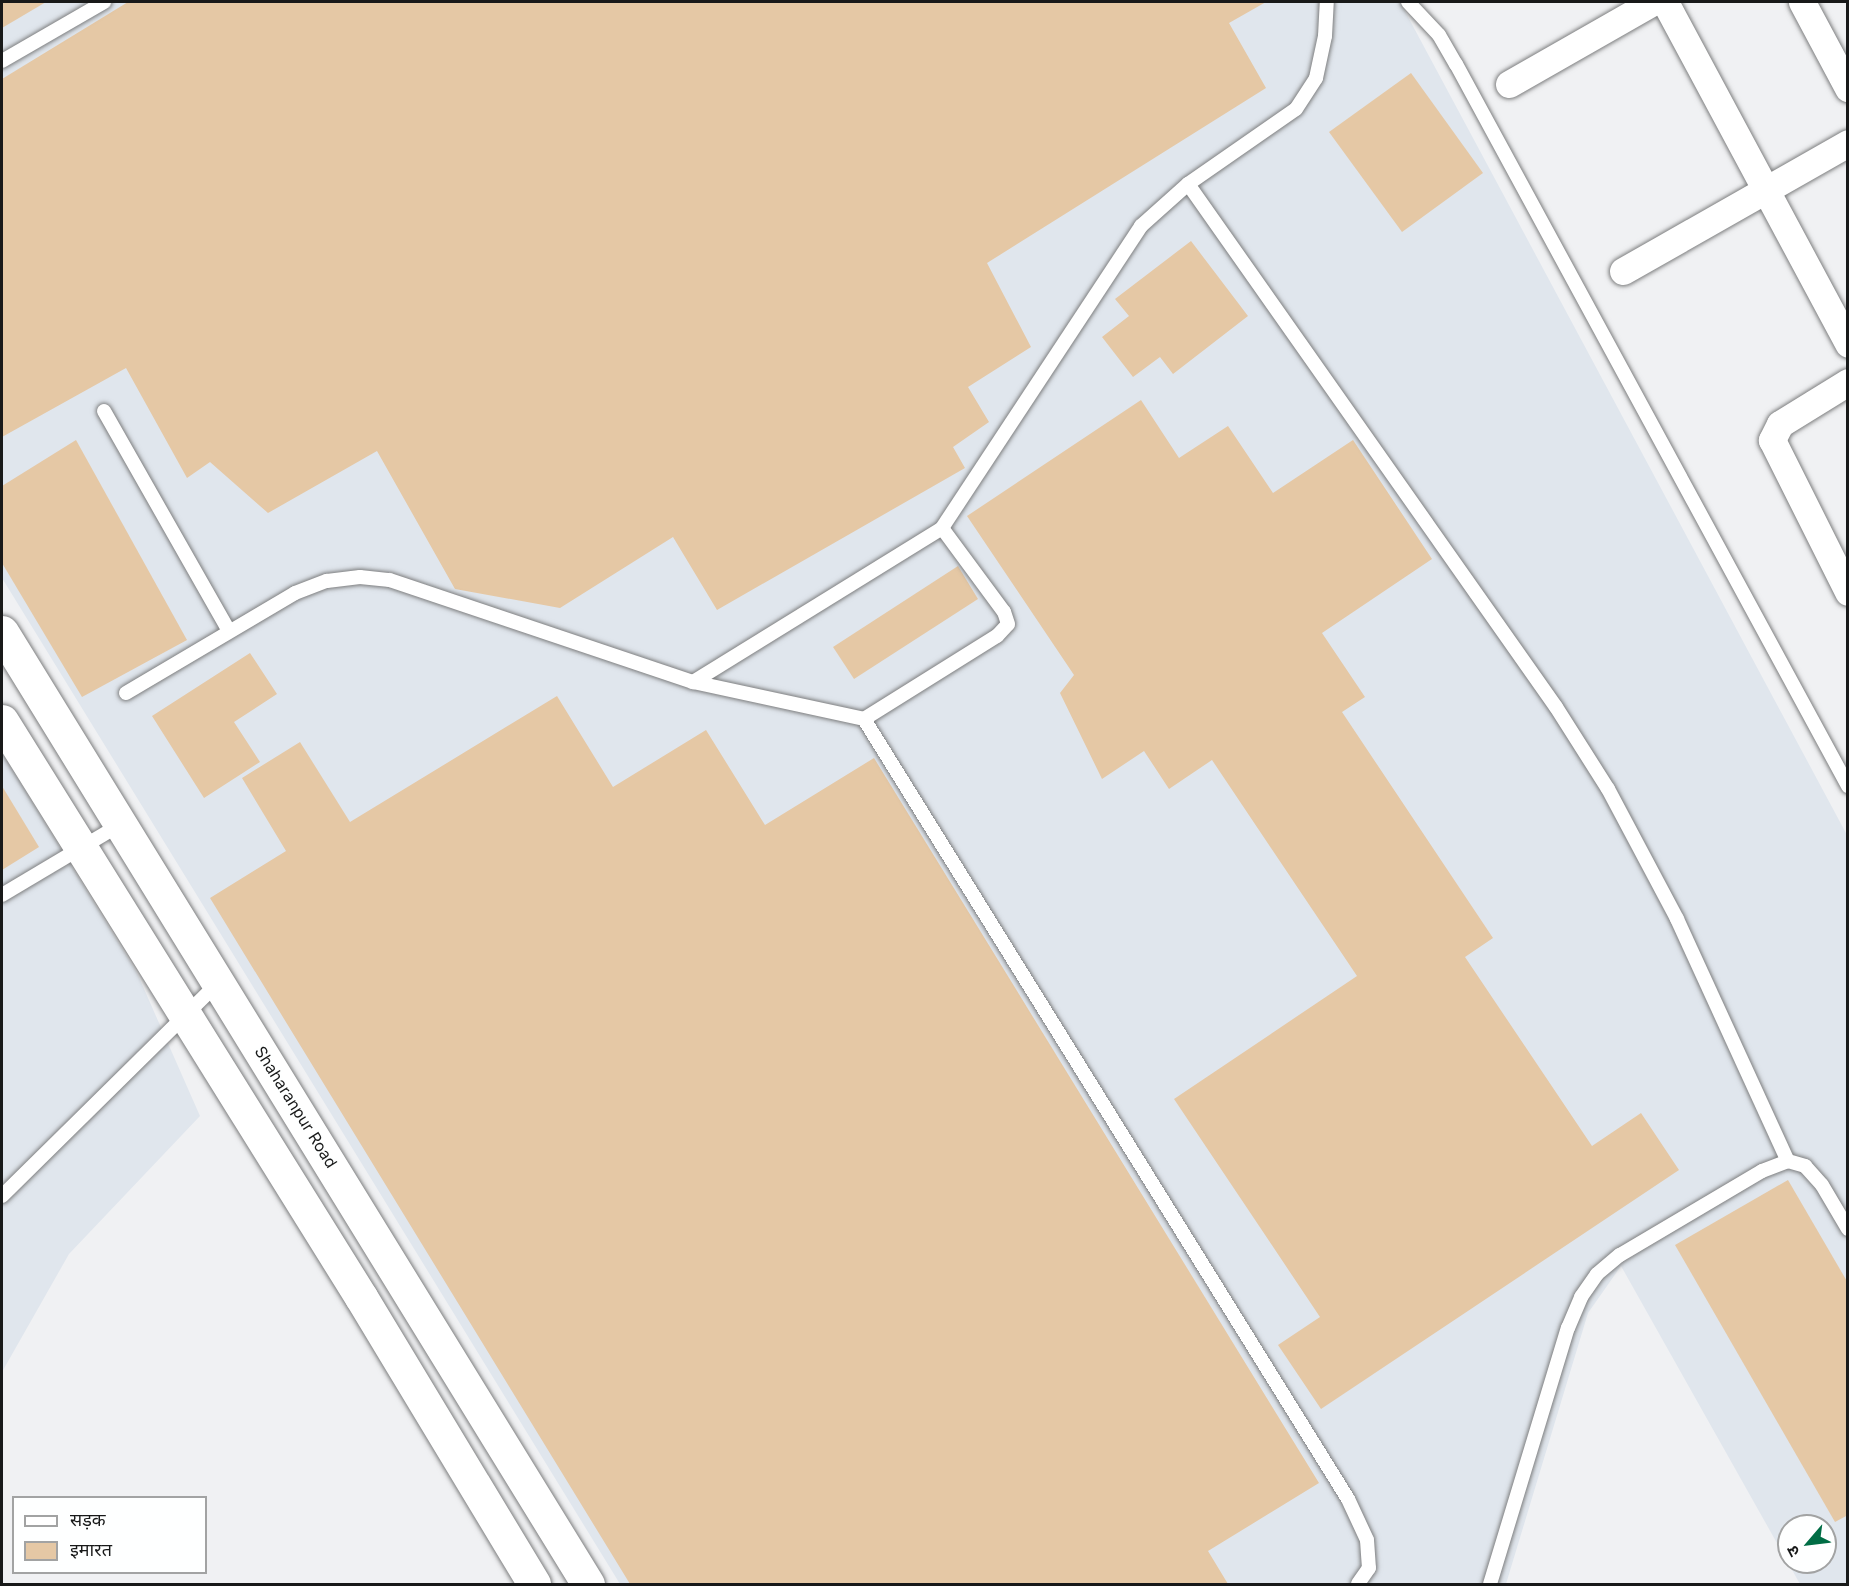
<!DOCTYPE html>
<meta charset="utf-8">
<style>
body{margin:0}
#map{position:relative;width:1849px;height:1586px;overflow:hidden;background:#f0f1f3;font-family:Inter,"Noto Sans Devanagari",sans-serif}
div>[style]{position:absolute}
.built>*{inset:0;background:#e0e6ed}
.building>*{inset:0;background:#e5c8a5}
.roads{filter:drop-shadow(0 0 2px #7d7e7f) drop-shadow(0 0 2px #7d7e7f)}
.service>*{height:14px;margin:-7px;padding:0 7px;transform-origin:7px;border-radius:7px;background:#fff}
.minor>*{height:27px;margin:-13.5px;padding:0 13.5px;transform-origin:13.5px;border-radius:13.5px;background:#fff}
.primary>*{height:33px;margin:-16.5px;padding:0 16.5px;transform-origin:16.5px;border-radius:16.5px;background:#fff}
span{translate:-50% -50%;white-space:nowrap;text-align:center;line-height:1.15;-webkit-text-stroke:4.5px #feffff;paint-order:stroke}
.street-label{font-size:16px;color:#181919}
.frame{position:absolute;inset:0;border:3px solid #181919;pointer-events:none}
.legend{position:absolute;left:12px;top:1496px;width:195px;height:78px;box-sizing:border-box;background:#feffff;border:2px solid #a2a3a3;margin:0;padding:8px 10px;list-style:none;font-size:18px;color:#181919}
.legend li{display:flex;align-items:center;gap:12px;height:30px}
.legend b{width:30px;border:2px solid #a2a3a3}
.north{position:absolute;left:1777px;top:1514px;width:60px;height:60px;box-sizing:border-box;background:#feffff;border:2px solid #a2a3a3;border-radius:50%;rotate:242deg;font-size:16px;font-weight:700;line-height:24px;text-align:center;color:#181919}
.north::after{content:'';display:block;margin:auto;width:21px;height:27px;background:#006d45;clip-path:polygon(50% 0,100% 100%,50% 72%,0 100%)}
</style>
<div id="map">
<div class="built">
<i style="clip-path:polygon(evenodd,2px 2px,1400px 2px,1847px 835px,1847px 1584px,1800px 1584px,1621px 1266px,1588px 1313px,1506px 1584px,620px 1584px,2px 578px,2px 2px,1789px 1526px,1825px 1526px,1825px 1562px,1789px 1562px,1789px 1526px)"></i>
<i style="clip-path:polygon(2px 753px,137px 973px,200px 1116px,69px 1254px,2px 1372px)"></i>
</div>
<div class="building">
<i style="clip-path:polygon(2px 2px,46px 2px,2px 28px)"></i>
<i style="clip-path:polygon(128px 2px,1266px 2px,1229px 23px,1266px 88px,987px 263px,1031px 347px,968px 387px,989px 422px,953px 447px,965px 468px,717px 610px,673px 537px,560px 608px,455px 589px,377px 451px,268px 513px,210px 462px,187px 478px,126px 368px,2px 437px,2px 79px)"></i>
<i style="clip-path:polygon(1411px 73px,1483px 173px,1402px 232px,1329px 132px)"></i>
<i style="clip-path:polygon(1191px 241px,1248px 316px,1173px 374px,1160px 357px,1133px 377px,1102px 337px,1129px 316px,1115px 299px)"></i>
<i style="clip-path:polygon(1141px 400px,1179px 458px,1228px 426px,1273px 493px,1353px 440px,1432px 559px,1322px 633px,1365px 697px,1342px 712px,1493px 938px,1465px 957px,1592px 1146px,1641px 1113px,1679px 1170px,1321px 1409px,1278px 1345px,1320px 1317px,1174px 1099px,1357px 976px,1212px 760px,1169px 789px,1144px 751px,1102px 779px,1060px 693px,1074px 675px,967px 516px)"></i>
<i style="clip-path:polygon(76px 440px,187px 640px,82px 697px,2px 563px,2px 486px)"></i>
<i style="clip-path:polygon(958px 566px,978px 599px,854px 679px,833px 647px)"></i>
<i style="clip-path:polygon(250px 653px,277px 694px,234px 722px,260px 762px,204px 798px,152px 716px)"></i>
<i style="clip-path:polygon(557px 696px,613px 787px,706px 730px,765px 825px,874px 758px,1319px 1483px,1208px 1551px,1228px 1584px,630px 1584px,210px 898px,286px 851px,242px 778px,300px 742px,350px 822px)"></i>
<i style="clip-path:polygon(2px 786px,39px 847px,2px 870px)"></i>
<i style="clip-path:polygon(1788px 1180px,1848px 1283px,1848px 1515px,1835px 1522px,1675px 1245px)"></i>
</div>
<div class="roads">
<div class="service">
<i style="left:1408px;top:2px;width:45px;rotate:46.8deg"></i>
<i style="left:1439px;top:35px;width:34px;rotate:60deg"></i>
<i style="left:1456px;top:64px;width:822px;rotate:61.5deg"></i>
<i style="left:2px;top:61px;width:118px;rotate:-30deg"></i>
<i style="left:1188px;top:184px;width:639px;rotate:54.87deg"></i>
<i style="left:1556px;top:707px;width:97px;rotate:57.6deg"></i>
<i style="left:1608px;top:789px;width:147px;rotate:62deg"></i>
<i style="left:1677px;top:919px;width:266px;rotate:65.4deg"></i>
<i style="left:104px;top:411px;width:253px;rotate:60.4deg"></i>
<i style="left:693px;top:682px;width:293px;rotate:-31.7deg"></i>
<i style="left:942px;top:528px;width:362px;rotate:-56.6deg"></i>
<i style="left:1141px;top:226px;width:63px;rotate:-41.8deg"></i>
<i style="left:1188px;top:184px;width:131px;rotate:-34.8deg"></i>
<i style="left:1296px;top:109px;width:37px;rotate:-57deg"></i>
<i style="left:1316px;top:78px;width:43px;rotate:-77.9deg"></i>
<i style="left:1325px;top:36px;width:34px;rotate:-87deg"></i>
<i style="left:126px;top:693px;width:196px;rotate:-30.6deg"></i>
<i style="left:295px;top:593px;width:34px;rotate:-21deg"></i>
<i style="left:327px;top:581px;width:33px;rotate:-7deg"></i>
<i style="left:360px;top:577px;width:30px;rotate:6deg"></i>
<i style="left:390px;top:580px;width:320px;rotate:18.6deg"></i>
<i style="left:693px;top:682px;width:175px;rotate:12.2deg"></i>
<i style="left:864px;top:719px;width:918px;rotate:58.18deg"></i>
<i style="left:1348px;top:1499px;width:45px;rotate:65.1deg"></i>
<i style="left:1367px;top:1540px;width:28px;rotate:86deg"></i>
<i style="left:1369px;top:1568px;width:19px;rotate:125deg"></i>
<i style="left:864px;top:719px;width:157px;rotate:-32deg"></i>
<i style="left:997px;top:636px;width:16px;rotate:-47deg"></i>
<i style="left:1008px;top:624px;width:13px;rotate:-108deg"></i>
<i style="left:1004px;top:612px;width:104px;rotate:-126.4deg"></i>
<i style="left:2px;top:895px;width:139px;rotate:-30.8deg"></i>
<i style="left:2px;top:1196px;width:305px;rotate:-44.6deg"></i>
<i style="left:1490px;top:1584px;width:268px;rotate:-73.1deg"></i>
<i style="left:1568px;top:1328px;width:34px;rotate:-67deg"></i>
<i style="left:1581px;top:1297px;width:28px;rotate:-55deg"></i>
<i style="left:1597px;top:1274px;width:30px;rotate:-40deg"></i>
<i style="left:1620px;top:1255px;width:165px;rotate:-30.6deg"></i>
<i style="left:1762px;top:1171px;width:28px;rotate:-21deg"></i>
<i style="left:1788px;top:1161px;width:18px;rotate:16deg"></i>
<i style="left:1805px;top:1166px;width:25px;rotate:48deg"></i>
<i style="left:1822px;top:1185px;width:51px;rotate:59.4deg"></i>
</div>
<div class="minor">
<i style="left:1665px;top:2px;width:388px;rotate:61.8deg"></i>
<i style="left:1802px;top:2px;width:98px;rotate:61.9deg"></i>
<i style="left:1509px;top:84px;width:166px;rotate:-29.7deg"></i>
<i style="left:1623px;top:271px;width:259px;rotate:-29.6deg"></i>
<i style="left:1848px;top:382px;width:80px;rotate:148.3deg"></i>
<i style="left:1780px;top:424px;width:18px;rotate:117deg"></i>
<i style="left:1772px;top:440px;width:170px;rotate:63.4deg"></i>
</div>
<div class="primary">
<i style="left:2px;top:632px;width:1118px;rotate:58.39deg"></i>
<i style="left:2px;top:721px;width:679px;rotate:58.07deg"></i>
<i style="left:361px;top:1297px;width:335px;rotate:58.9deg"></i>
</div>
</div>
<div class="street-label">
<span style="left:296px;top:1107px;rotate:58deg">Shaharanpur Road</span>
</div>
<div class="frame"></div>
<ul class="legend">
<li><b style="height:8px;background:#fff"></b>सड़क</li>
<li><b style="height:16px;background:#e5c8a5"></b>इमारत</li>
</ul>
<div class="north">उ</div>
</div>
